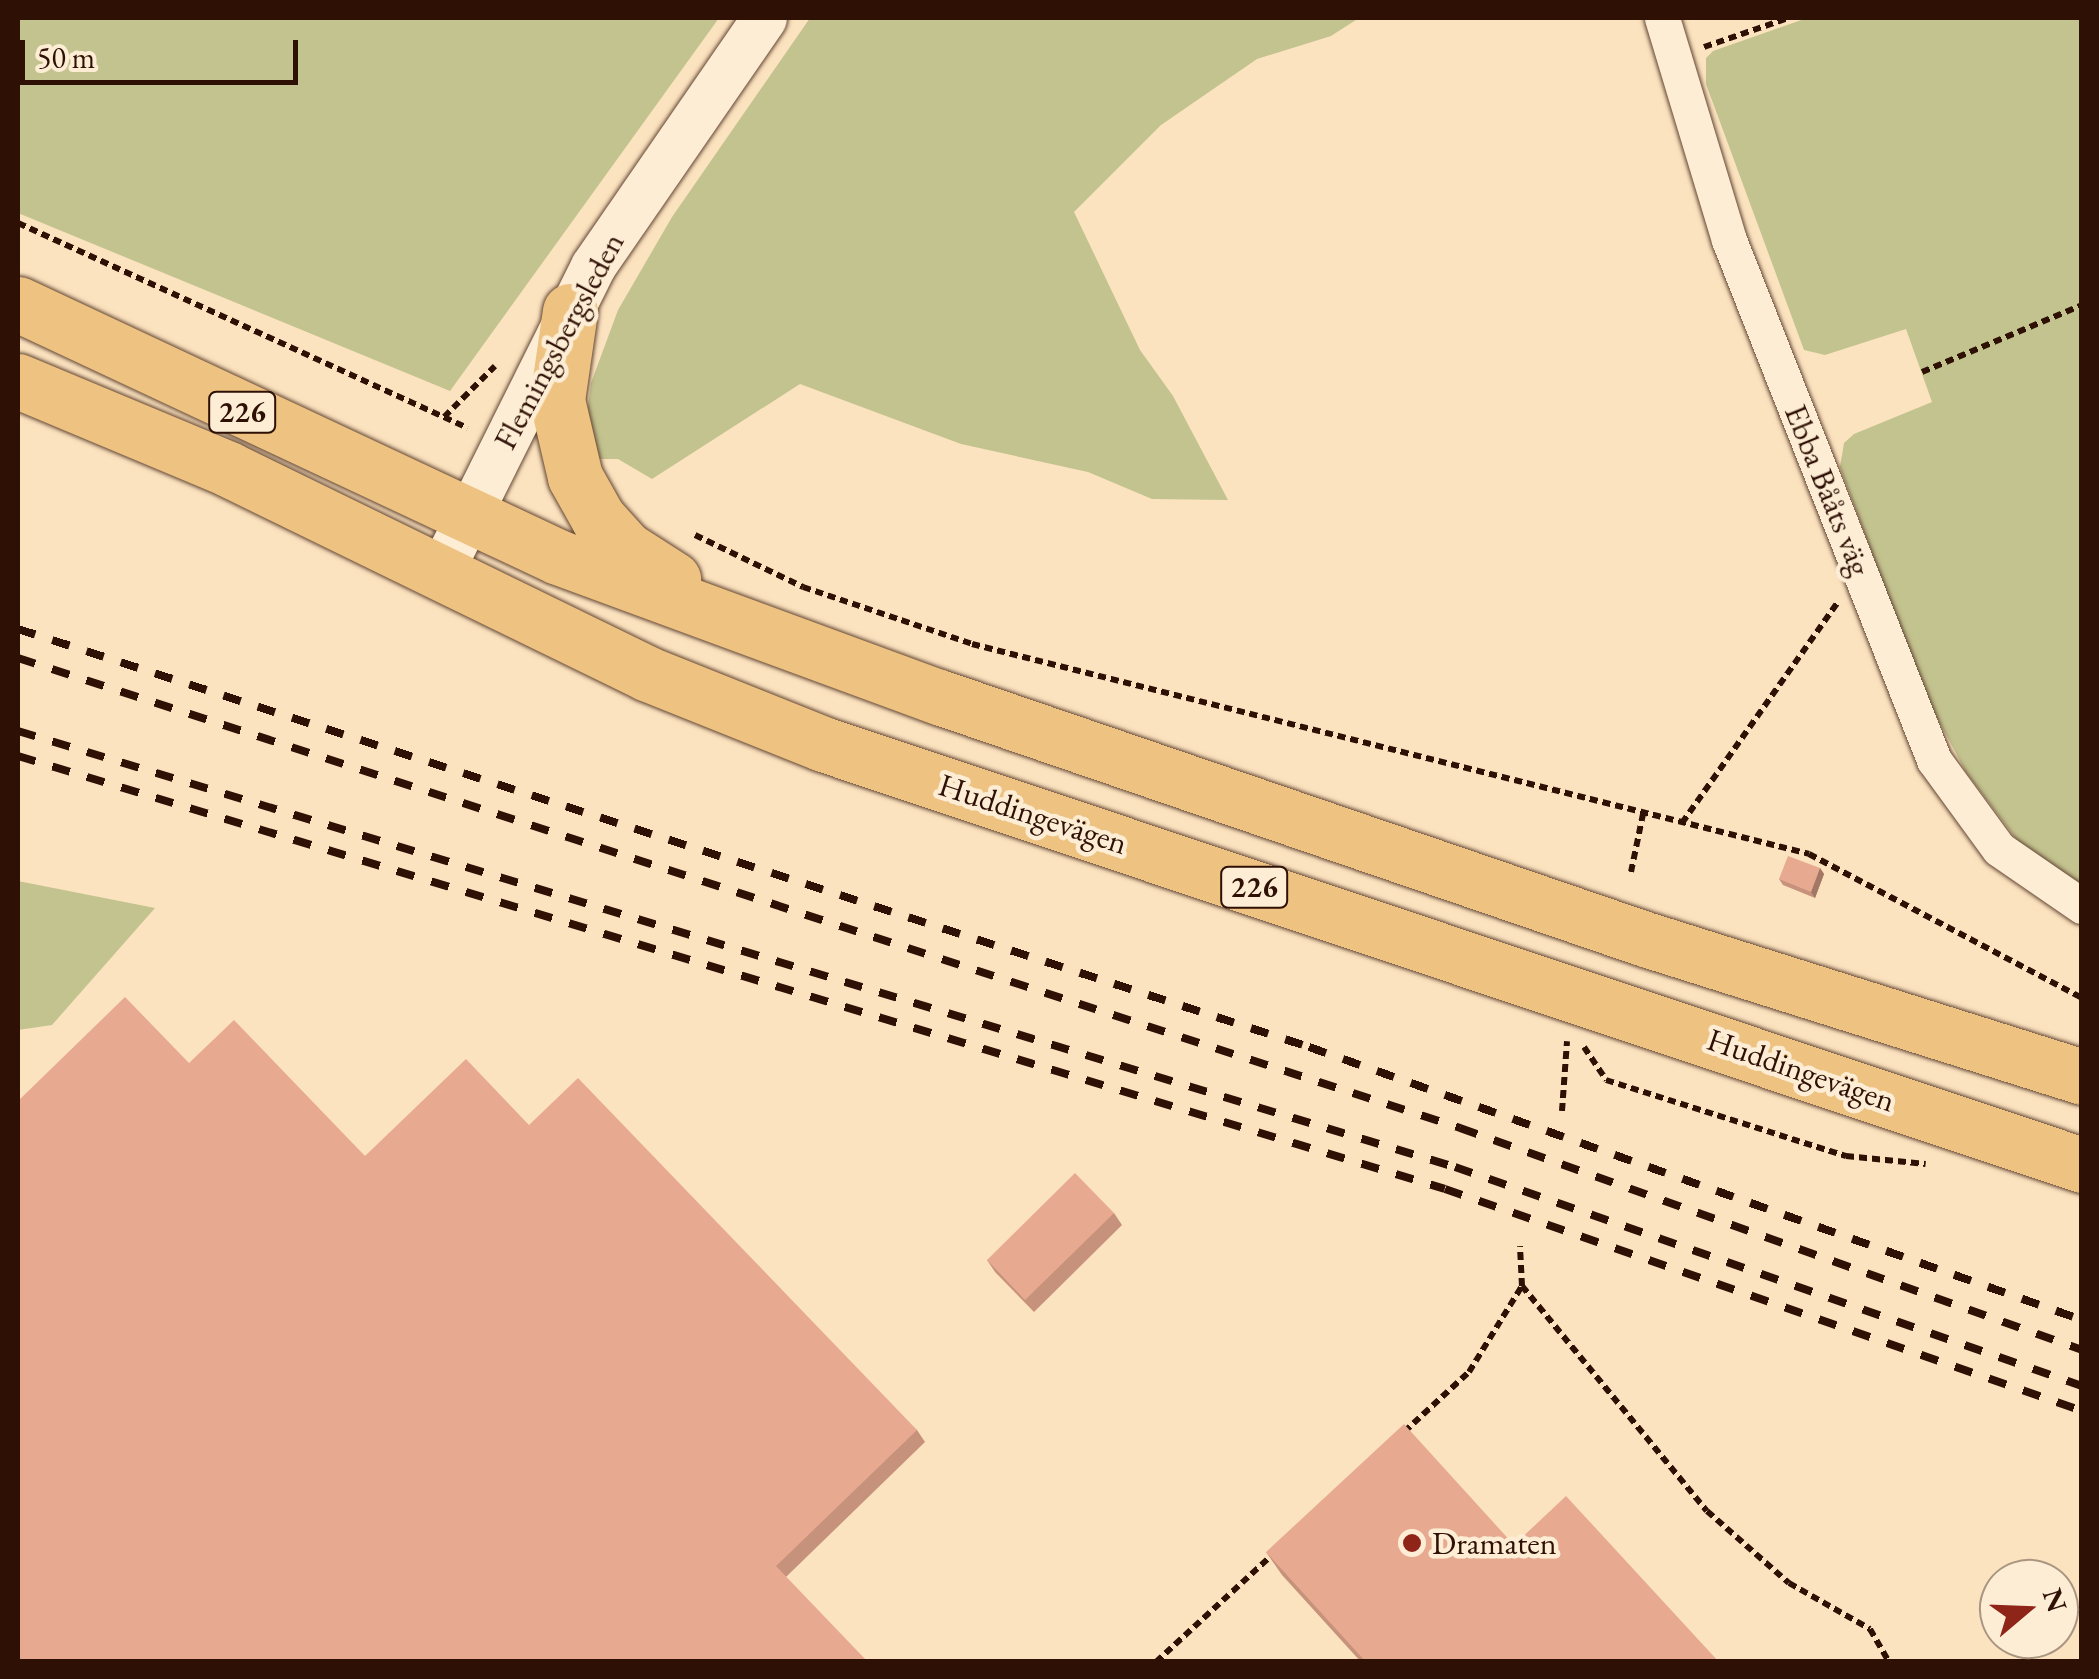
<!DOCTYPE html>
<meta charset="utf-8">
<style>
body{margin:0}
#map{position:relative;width:2099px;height:1679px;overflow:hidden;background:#fce3bf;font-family:"EB Garamond",serif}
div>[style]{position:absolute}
.green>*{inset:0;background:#c3c38f}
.path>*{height:6px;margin-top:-3px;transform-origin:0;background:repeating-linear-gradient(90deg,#2e1004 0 8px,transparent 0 13px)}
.roads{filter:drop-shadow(0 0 2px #624533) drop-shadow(0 0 2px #624533)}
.minor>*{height:35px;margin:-17.5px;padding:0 17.5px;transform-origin:17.5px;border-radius:17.5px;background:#fdedd5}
.tertiary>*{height:45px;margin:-22.5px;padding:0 22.5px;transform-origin:22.5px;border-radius:22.5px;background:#fdedd5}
.primary>*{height:55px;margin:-27.5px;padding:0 27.5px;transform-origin:27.5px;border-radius:27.5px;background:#eec280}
.rail>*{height:8px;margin-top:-4px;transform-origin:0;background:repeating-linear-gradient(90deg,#2e1004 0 18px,transparent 0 36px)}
.wall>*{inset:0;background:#c7927c}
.shaded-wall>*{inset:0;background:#a27765}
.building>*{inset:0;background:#e7aa90}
.dots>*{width:28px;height:28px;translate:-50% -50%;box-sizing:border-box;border:5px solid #fdedd5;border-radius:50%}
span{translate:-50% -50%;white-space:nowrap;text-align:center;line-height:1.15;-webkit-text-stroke:9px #fdedd5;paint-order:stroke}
.shield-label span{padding:2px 8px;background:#fdedd5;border:2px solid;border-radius:8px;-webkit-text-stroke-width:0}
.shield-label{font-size:30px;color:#2e1004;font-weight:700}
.street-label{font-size:32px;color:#2e1004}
.poi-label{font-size:32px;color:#2e1004}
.left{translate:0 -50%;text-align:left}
.frame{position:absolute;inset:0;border:20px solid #2e1004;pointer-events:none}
.north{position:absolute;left:1979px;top:1559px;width:100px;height:100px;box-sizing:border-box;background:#fdedd5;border:2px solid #aa9581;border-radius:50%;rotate:71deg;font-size:28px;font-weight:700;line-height:40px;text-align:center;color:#2e1004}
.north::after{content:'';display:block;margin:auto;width:35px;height:45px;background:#8f2418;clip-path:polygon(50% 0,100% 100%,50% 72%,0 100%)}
.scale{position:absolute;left:20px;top:40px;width:278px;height:45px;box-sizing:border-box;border:5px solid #2e1004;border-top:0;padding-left:12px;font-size:30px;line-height:35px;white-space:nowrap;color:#2e1004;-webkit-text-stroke:8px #fdedd5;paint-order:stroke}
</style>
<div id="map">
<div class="green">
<i style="clip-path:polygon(18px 18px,719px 18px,450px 391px,18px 213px)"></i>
<i style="clip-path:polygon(810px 18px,1359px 18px,1331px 36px,1257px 59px,1161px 125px,1074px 212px,1140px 350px,1173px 396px,1228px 500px,1152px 499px,1088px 472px,961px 444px,800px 384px,652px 479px,618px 459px,593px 459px,585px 429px,591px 383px,618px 310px,672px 217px)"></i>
<i style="clip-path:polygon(1807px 18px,2081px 18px,2081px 892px,2023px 848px,1966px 772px,1925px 695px,1840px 467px,1844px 443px,1854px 434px,1932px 402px,1906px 329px,1825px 355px,1804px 350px,1706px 84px,1706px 58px,1713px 51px)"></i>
<i style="clip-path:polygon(18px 881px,155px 908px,52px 1025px,18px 1030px)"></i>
</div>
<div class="path">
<i style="left:1704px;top:47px;width:89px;rotate:-19deg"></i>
<i style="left:18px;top:223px;width:494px;rotate:24.5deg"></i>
<i style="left:1922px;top:372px;width:173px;rotate:-22.7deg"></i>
<i style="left:444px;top:417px;width:72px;rotate:-45deg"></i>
<i style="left:695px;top:535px;width:120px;rotate:25.7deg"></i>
<i style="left:803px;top:587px;width:178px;rotate:18.6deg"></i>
<i style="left:972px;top:644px;width:863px;rotate:14.08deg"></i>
<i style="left:1809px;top:854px;width:309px;rotate:27.8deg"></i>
<i style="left:1682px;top:823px;width:269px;rotate:-54.8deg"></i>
<i style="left:1631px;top:872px;width:59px;rotate:-78.3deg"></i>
<i style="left:1584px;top:1047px;width:40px;rotate:56deg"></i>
<i style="left:1606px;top:1080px;width:252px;rotate:17.6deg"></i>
<i style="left:1846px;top:1156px;width:80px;rotate:5.7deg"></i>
<i style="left:1562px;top:1111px;width:70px;rotate:-85.9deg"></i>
<i style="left:1522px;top:1286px;width:291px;rotate:50.6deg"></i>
<i style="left:1707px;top:1511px;width:109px;rotate:41.3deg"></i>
<i style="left:1789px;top:1583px;width:93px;rotate:29.6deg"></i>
<i style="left:1870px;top:1629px;width:38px;rotate:60deg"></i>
<i style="left:1404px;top:1432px;width:88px;rotate:-42.7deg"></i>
<i style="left:1469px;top:1372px;width:101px;rotate:-58.4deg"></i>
<i style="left:1522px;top:1286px;width:40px;rotate:-92.9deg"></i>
<i style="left:1156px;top:1662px;width:161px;rotate:-42.7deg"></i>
</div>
<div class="roads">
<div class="minor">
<i style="left:1662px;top:18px;width:232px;rotate:73.2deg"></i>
<i style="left:1729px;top:240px;width:559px;rotate:68.48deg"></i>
<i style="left:1934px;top:760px;width:110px;rotate:53.9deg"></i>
<i style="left:1999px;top:849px;width:101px;rotate:34.5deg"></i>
</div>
<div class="tertiary">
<i style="left:439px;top:575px;width:345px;rotate:-63.5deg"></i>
<i style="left:593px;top:266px;width:301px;rotate:-55.4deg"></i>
</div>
<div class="primary">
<i style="left:18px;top:304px;width:596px;rotate:25.1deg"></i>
<i style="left:558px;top:557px;width:406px;rotate:20.2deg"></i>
<i style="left:939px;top:697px;width:746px;rotate:18.92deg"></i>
<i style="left:1645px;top:939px;width:458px;rotate:17.5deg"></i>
<i style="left:570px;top:311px;width:90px;rotate:98.3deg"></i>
<i style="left:557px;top:400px;width:79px;rotate:76.8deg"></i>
<i style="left:575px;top:477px;width:47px;rotate:60.7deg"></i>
<i style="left:598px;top:518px;width:42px;rotate:47.9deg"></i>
<i style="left:626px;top:549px;width:56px;rotate:32.6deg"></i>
<i style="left:18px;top:381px;width:228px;rotate:22.7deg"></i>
<i style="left:228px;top:469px;width:467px;rotate:26deg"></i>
<i style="left:648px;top:674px;width:188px;rotate:21.8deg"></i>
<i style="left:823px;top:744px;width:1328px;rotate:18.49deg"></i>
</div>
</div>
<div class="rail">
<i style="left:18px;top:629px;width:1357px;rotate:17.94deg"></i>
<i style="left:1309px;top:1047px;width:820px;rotate:19.45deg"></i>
<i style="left:18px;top:658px;width:1517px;rotate:18.05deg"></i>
<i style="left:1460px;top:1128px;width:660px;rotate:19.64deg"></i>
<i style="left:18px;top:731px;width:1502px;rotate:16.88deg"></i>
<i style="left:1455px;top:1167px;width:664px;rotate:19.25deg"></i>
<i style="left:18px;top:756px;width:1491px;rotate:16.88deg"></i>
<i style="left:1445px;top:1189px;width:675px;rotate:19.21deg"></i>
</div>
<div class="wall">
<i style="clip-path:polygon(1820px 868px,1824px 874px,1815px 898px,1783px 885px,1779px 879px)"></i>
<i style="clip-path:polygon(189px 1063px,365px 1156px,529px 1125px,917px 1430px,925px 1442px,786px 1577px)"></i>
<i style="clip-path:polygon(1114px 1213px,1122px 1225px,1034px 1312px,995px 1272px,987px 1260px)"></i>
<i style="clip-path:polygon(1514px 1545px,1719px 1662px,1361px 1662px,1282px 1575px,1266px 1552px)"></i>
</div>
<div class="shaded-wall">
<i style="clip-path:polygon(1820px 868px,1824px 874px,1815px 898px,1811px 892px)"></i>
</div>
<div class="building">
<i style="clip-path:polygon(1788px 856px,1820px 868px,1811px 892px,1779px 879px)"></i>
<i style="clip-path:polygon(125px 997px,189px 1063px,234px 1020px,365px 1156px,466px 1059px,529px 1125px,578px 1078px,917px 1430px,776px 1566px,868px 1662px,18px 1662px,18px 1101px)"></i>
<i style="clip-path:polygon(1075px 1173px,1114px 1213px,1025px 1300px,987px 1260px)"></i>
<i style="clip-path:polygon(1404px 1424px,1514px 1545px,1566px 1496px,1719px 1662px,1366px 1662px,1266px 1552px)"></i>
</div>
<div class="dots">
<i style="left:1412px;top:1543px;background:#8f2418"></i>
</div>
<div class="shield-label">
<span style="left:242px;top:412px">226</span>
<span style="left:1254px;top:887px">226</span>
</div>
<div class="street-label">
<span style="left:559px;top:341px;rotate:-62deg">Flemingsbergsleden</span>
<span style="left:1828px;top:490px;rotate:68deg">Ebba Bååts väg</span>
<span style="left:1033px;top:814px;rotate:18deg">Huddingevägen</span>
<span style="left:1801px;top:1070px;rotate:19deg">Huddingevägen</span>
</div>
<div class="poi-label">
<span class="left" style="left:1432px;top:1543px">Dramaten</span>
</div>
<div class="frame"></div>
<div class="north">N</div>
<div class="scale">50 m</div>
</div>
